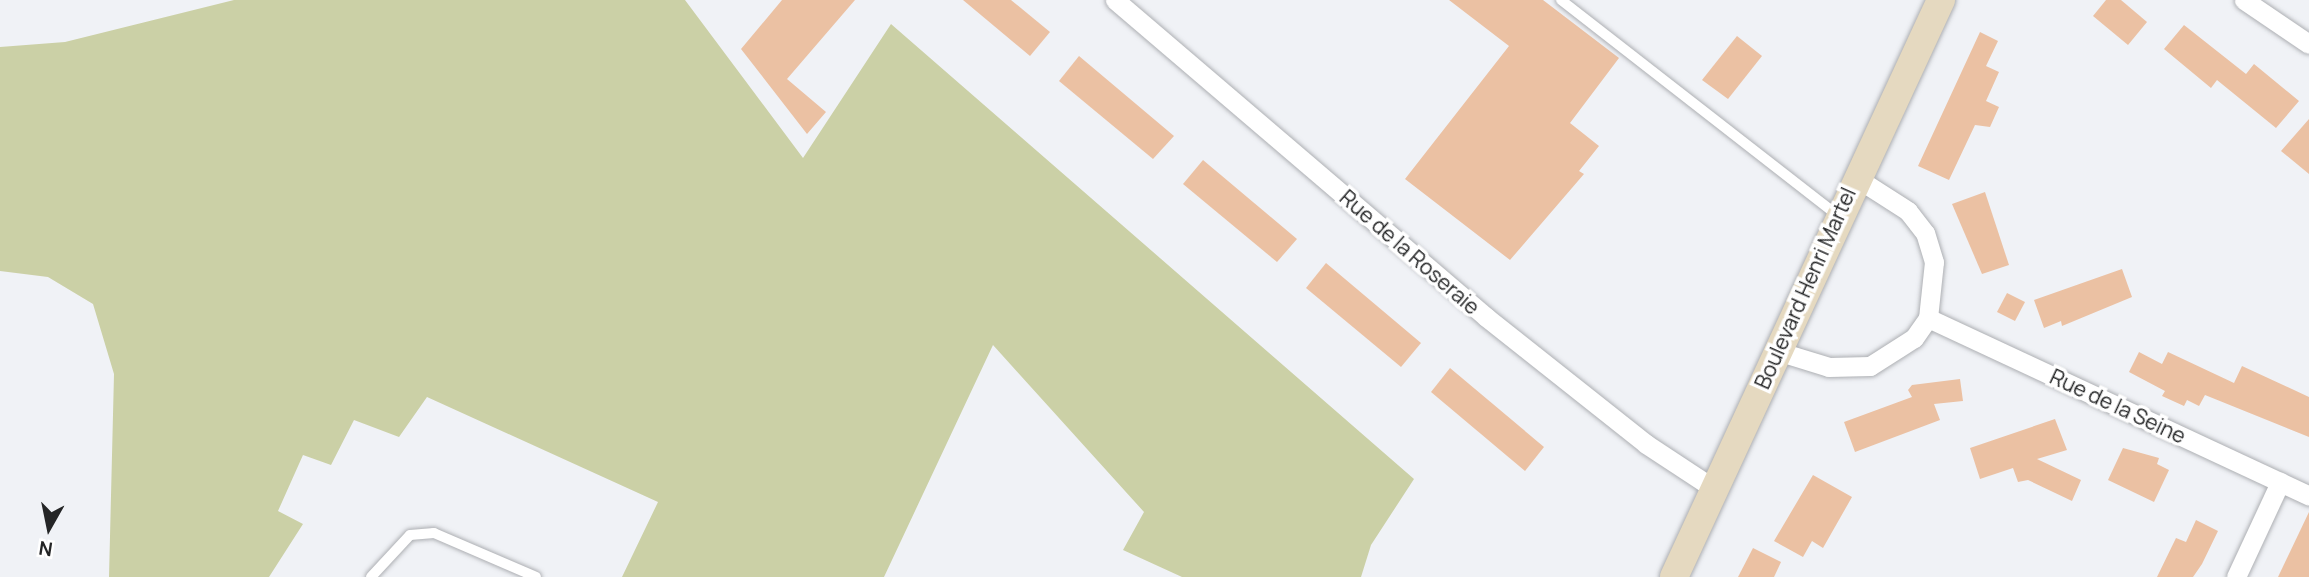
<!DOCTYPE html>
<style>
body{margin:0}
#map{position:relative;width:2309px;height:577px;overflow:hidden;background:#f0f2f6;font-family:Manrope,sans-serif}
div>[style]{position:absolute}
.green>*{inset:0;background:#cbd0a6}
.building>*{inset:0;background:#ebc1a3}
.roads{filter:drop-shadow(0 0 2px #adafb3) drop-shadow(0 0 2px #adafb3)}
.lane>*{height:10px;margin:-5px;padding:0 5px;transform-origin:5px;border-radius:5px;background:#fff}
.street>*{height:19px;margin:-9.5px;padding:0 9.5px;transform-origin:9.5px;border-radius:9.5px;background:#fff}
.secondary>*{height:28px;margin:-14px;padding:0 14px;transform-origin:14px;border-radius:14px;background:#e5d9c0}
span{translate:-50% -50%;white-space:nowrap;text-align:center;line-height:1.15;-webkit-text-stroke:7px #fff;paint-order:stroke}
.street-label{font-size:21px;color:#242526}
.north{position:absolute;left:14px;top:493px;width:70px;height:70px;-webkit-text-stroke:5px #fff;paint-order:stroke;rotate:189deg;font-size:19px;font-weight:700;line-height:28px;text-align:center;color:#242526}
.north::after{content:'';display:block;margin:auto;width:24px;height:32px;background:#242526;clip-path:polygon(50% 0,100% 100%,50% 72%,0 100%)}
</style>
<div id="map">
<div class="green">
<i style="clip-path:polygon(234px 0,685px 0,803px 158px,891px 24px,1414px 479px,1371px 545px,1361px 577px,1182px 577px,1123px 550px,1144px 512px,993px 345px,884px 577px,622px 577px,658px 502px,427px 397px,399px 437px,354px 420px,331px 465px,303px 455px,278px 511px,303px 524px,269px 577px,109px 577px,114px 374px,93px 304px,48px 277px,0 271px,0 47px,65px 42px)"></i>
</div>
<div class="building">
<i style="clip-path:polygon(782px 0,855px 0,787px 79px,826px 112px,807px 134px,741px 49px)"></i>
<i style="clip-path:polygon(963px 0,1011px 0,1050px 32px,1030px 56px)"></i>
<i style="clip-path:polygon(1449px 0,1543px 0,1619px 58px,1570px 123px,1599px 146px,1579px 171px,1584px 174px,1510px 260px,1405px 179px,1509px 46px)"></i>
<i style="clip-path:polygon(2106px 0,2121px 0,2147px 22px,2128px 45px,2093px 16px)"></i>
<i style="clip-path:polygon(2184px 25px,2246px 74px,2254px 64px,2299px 101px,2276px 128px,2217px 80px,2211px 88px,2164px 49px)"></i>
<i style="clip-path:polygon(1980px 32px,1998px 41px,1986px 66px,1999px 72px,1986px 101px,1999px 107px,1990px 127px,1975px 125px,1949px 180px,1918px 166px)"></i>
<i style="clip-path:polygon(1737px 36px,1762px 56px,1728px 99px,1702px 80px)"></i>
<i style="clip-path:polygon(1079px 56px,1174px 136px,1153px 159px,1059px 81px)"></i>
<i style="clip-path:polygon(2309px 119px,2309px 174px,2281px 151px)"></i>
<i style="clip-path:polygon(1203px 160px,1297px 239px,1277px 262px,1183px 184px)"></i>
<i style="clip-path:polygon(1985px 192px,2009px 265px,1982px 274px,1952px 204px)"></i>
<i style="clip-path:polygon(1326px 263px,1421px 343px,1401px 367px,1306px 288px)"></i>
<i style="clip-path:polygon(2122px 269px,2132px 297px,2062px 326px,2061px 321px,2044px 328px,2034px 300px)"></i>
<i style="clip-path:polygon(2007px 293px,2025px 302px,2015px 321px,1997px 312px)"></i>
<i style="clip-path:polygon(2139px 352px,2162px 364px,2168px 352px,2234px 383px,2242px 366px,2309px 397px,2309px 437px,2205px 395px,2199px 406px,2187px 400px,2184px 406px,2162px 396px,2165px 391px,2129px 372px)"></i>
<i style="clip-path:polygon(1450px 368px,1544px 447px,1525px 471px,1431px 392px)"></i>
<i style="clip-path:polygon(1960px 379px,1963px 401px,1934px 404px,1940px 420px,1855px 452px,1844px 422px,1912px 397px,1908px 390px,1912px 385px)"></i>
<i style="clip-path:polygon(2055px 419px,2067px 450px,2037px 459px,2081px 480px,2072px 501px,2028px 480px,2018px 482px,2013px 468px,1980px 479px,1970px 448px)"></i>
<i style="clip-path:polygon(2123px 448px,2159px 458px,2157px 464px,2169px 470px,2154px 502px,2108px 480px)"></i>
<i style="clip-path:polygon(1813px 475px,1852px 497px,1823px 548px,1812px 541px,1803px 557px,1774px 541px)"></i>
<i style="clip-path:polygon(2309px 512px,2309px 577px,2278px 577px)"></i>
<i style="clip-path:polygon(2196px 520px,2218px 531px,2202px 564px,2193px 577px,2157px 577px,2176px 538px,2186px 542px)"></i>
<i style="clip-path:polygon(1753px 548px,1781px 562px,1774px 577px,1738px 577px)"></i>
</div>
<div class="roads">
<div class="lane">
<i style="left:1561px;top:0;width:351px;rotate:37.9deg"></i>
<i style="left:371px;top:577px;width:57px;rotate:-47.1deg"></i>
<i style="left:410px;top:535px;width:24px;rotate:-5deg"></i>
<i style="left:434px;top:533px;width:111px;rotate:23.3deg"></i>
</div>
<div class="street">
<i style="left:1115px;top:0;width:488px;rotate:40.5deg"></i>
<i style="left:1486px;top:317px;width:204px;rotate:38.4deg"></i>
<i style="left:1646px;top:444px;width:84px;rotate:33.3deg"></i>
<i style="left:2244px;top:0;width:78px;rotate:34.1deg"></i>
<i style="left:1928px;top:318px;width:421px;rotate:25deg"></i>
<i style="left:1777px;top:351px;width:54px;rotate:17.1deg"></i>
<i style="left:1829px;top:367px;width:41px;rotate:-1.4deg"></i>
<i style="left:1870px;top:366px;width:52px;rotate:-32.5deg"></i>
<i style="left:1914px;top:338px;width:24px;rotate:-55deg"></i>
<i style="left:1928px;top:318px;width:56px;rotate:-83.9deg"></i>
<i style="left:1934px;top:262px;width:30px;rotate:-107deg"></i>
<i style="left:1925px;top:233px;width:28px;rotate:-128deg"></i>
<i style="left:1908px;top:211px;width:63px;rotate:-147.3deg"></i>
<i style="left:2236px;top:577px;width:105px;rotate:-65.1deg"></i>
</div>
<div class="secondary">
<i style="left:1674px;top:577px;width:636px;rotate:-65.17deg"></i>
</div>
</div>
<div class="street-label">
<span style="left:1410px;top:252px;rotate:41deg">Rue de la Roseraie</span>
<span style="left:1805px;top:288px;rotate:-66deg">Boulevard Henri Martel</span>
<span style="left:2118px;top:406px;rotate:25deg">Rue de la Seine</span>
</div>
<div class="north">N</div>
</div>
